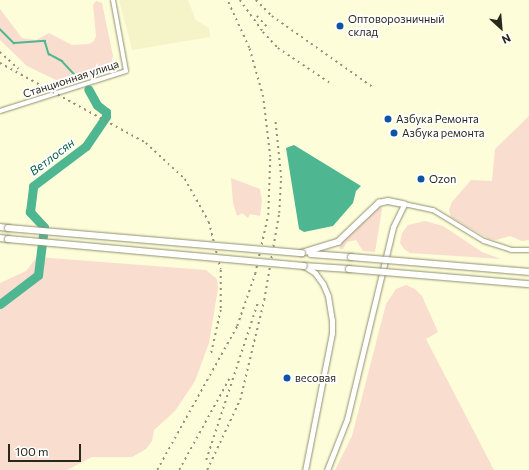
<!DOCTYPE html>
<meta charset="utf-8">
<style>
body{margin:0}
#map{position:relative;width:529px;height:470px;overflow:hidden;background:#fdfdda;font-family:Commissioner,sans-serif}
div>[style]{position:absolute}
.built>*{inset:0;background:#f5f4c9}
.green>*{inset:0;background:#f9ddcf}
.water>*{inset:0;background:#4eb690}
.stream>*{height:1.5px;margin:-0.75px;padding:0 0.75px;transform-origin:0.75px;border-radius:0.75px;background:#4eb690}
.river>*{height:9px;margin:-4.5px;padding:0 4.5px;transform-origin:4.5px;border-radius:4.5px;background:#4eb690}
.roads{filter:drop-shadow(0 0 1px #919070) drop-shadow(0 0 1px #919070)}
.minor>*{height:4px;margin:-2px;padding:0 2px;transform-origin:2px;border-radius:2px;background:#fff}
.tertiary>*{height:5px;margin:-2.5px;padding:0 2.5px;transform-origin:2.5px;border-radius:2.5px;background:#fff}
.secondary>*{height:5.5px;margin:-2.75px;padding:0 2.75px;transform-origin:2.75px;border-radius:2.75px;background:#fff}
.rail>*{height:1.5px;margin-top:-0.75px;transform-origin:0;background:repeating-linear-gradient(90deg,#92927a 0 2px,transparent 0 6px)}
.bridges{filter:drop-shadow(0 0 1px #919070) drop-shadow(0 0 1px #919070)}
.secondary-bridge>*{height:5.5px;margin:-2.75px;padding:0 2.75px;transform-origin:2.75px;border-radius:2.75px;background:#fff}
.dots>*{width:11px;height:11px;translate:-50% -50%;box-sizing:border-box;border:2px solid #fff;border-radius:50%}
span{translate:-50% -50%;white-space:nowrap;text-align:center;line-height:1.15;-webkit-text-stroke:3.5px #fff;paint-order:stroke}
.poi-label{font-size:11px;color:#28281b}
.left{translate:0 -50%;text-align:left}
.street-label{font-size:11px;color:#28281b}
.water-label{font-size:12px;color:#095e44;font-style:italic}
.north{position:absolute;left:481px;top:8px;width:40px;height:40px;-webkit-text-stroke:3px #fff;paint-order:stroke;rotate:154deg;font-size:11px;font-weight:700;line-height:16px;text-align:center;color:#28281b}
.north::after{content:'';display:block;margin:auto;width:14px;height:18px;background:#28281b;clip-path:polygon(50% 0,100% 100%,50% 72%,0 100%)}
.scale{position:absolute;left:8px;top:444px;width:73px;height:18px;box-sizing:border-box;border:2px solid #28281b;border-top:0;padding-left:5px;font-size:12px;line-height:14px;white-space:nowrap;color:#28281b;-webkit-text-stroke:3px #fff;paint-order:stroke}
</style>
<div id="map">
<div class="built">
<i style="clip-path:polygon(119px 0,188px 0,196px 20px,209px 28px,210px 37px,132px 50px)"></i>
</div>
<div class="green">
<i style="clip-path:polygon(96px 1px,102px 3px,113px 56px,111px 64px,101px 75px,75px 82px,56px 80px,27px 66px,0 40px,0 9px,22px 38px,36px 40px,49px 33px,72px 45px,89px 44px,94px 41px,96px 36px,93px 5px)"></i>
<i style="clip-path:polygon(529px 116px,529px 240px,522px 241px,510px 236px,496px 240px,489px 239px,451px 217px,449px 210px,452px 202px,471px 180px,492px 181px,495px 149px)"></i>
<i style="clip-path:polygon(231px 178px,260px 189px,262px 201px,260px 216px,250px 214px,248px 218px,242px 213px,237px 216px,233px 203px)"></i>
<i style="clip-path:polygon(380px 206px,382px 209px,375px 252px,363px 251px,356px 240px,347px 242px,343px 249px,340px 249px,339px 245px)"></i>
<i style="clip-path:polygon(425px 221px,443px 226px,482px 252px,501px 259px,410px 253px,404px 249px,400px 243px,402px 233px,408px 225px)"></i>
<i style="clip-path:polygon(37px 257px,206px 270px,217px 279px,218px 288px,209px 343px,195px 381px,175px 411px,154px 430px,152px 441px,146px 449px,132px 457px,92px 457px,67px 470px,0 470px,0 283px,26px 271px)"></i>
<i style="clip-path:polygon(406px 285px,415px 289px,422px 296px,438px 332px,426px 339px,494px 470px,335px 470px,352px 436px,386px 304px,396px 289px)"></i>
</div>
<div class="water">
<i style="clip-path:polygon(294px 145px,361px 186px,356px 191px,353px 203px,333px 226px,304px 232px,299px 229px,286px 148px)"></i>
</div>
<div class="stream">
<i style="left:0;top:29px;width:20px;rotate:45deg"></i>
<i style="left:14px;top:43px;width:31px;rotate:-4deg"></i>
<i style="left:45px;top:41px;width:14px;rotate:73deg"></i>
<i style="left:49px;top:54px;width:15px;rotate:28deg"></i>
<i style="left:62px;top:61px;width:26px;rotate:47deg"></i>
</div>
<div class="river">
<i style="left:0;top:304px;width:48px;rotate:-37.3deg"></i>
<i style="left:38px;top:275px;width:48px;rotate:-82.9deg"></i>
<i style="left:44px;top:227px;width:21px;rotate:-133deg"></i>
<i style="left:30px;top:212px;width:26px;rotate:-83deg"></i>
<i style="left:33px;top:186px;width:66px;rotate:-37deg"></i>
<i style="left:86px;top:146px;width:36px;rotate:-56deg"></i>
<i style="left:106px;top:116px;width:4px;rotate:-90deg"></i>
<i style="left:106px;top:112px;width:11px;rotate:-142deg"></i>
<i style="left:97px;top:105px;width:18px;rotate:-119deg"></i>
</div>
<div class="roads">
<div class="minor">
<i style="left:0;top:111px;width:132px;rotate:-17.6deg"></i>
<i style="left:126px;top:71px;width:72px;rotate:-100.4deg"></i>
<i style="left:404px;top:204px;width:30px;rotate:12deg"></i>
<i style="left:433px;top:210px;width:60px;rotate:31.3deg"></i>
<i style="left:484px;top:241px;width:28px;rotate:18deg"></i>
<i style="left:511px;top:250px;width:18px"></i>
</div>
<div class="tertiary">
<i style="left:304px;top:266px;width:13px;rotate:32deg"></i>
<i style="left:315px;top:273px;width:14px;rotate:54deg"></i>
<i style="left:323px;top:284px;width:13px;rotate:67deg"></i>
<i style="left:328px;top:296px;width:24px;rotate:81deg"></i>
<i style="left:332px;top:320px;width:13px;rotate:90deg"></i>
<i style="left:332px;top:333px;width:140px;rotate:101.1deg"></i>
<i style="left:327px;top:470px;width:55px;rotate:-68.6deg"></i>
<i style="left:347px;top:419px;width:197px;rotate:-76.5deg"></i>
<i style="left:393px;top:227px;width:25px;rotate:-64deg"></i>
</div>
<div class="secondary">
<i style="left:0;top:227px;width:8px;rotate:7deg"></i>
<i style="left:0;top:238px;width:8px;rotate:7deg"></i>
<i style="left:302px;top:253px;width:38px;rotate:-17deg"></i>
<i style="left:338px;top:242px;width:57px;rotate:-43.6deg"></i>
<i style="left:379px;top:203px;width:9px;rotate:-13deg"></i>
<i style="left:388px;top:201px;width:16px;rotate:11deg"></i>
<i style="left:311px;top:254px;width:40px;rotate:4.3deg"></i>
<i style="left:304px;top:266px;width:45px;rotate:3.8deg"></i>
</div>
</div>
<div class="rail">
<i style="left:240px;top:0;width:39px;rotate:54deg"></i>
<i style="left:263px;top:32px;width:22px;rotate:47deg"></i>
<i style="left:278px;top:48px;width:66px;rotate:33.9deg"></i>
<i style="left:256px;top:0;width:23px;rotate:45deg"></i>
<i style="left:272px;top:16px;width:125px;rotate:35.2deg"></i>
<i style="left:257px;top:16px;width:18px;rotate:47deg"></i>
<i style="left:0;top:52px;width:25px;rotate:42deg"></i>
<i style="left:0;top:63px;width:166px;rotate:28.7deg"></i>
<i style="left:146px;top:143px;width:53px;rotate:42.7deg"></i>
<i style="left:185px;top:179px;width:49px;rotate:60.8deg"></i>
<i style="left:209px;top:222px;width:49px;rotate:76deg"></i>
<i style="left:221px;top:270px;width:40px;rotate:90deg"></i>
<i style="left:221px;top:310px;width:46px;rotate:102.5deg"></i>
<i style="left:206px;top:460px;width:166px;rotate:-71.8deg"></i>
<i style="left:157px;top:470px;width:165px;rotate:-60.9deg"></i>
<i style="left:237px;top:326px;width:55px;rotate:-70.9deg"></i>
<i style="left:255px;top:274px;width:60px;rotate:-77.6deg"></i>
<i style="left:268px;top:215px;width:58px;rotate:-88deg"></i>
<i style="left:270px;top:157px;width:60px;rotate:-96.7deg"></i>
<i style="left:263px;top:97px;width:51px;rotate:-105.9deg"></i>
<i style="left:249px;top:48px;width:53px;rotate:-114.6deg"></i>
<i style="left:179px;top:470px;width:104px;rotate:-61.2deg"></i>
<i style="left:207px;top:470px;width:77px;rotate:-64.8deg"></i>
<i style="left:240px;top:400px;width:103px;rotate:-76.5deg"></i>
<i style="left:264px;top:300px;width:88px;rotate:-80.2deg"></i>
<i style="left:279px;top:213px;width:35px;rotate:-87deg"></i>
<i style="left:281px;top:178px;width:59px;rotate:-95.8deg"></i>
</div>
<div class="bridges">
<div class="secondary-bridge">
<i style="left:8px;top:228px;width:295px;rotate:4.9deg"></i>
<i style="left:8px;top:239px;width:297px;rotate:5.2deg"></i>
<i style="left:351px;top:257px;width:179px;rotate:4.8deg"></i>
<i style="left:349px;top:269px;width:181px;rotate:4.8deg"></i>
</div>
</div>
<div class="dots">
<i style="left:340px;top:26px;background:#0e54a4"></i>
<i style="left:388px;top:119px;background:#0e54a4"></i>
<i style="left:394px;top:133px;background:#0e54a4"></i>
<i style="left:421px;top:179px;background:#0e54a4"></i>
<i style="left:287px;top:378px;background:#0e54a4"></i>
</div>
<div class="poi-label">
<span class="left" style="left:348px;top:26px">Оптоворозничный<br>склад</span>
<span class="left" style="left:396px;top:119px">Азбука Ремонта</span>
<span class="left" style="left:402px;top:133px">Азбука ремонта</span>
<span class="left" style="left:429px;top:179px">Ozon</span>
<span class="left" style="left:295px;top:378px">весовая</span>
</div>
<div class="street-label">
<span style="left:71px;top:79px;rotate:-18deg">Станционная улица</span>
</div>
<div class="water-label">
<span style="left:52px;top:157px;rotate:-37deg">Ветлосян</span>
</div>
<div class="north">N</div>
<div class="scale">100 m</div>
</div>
